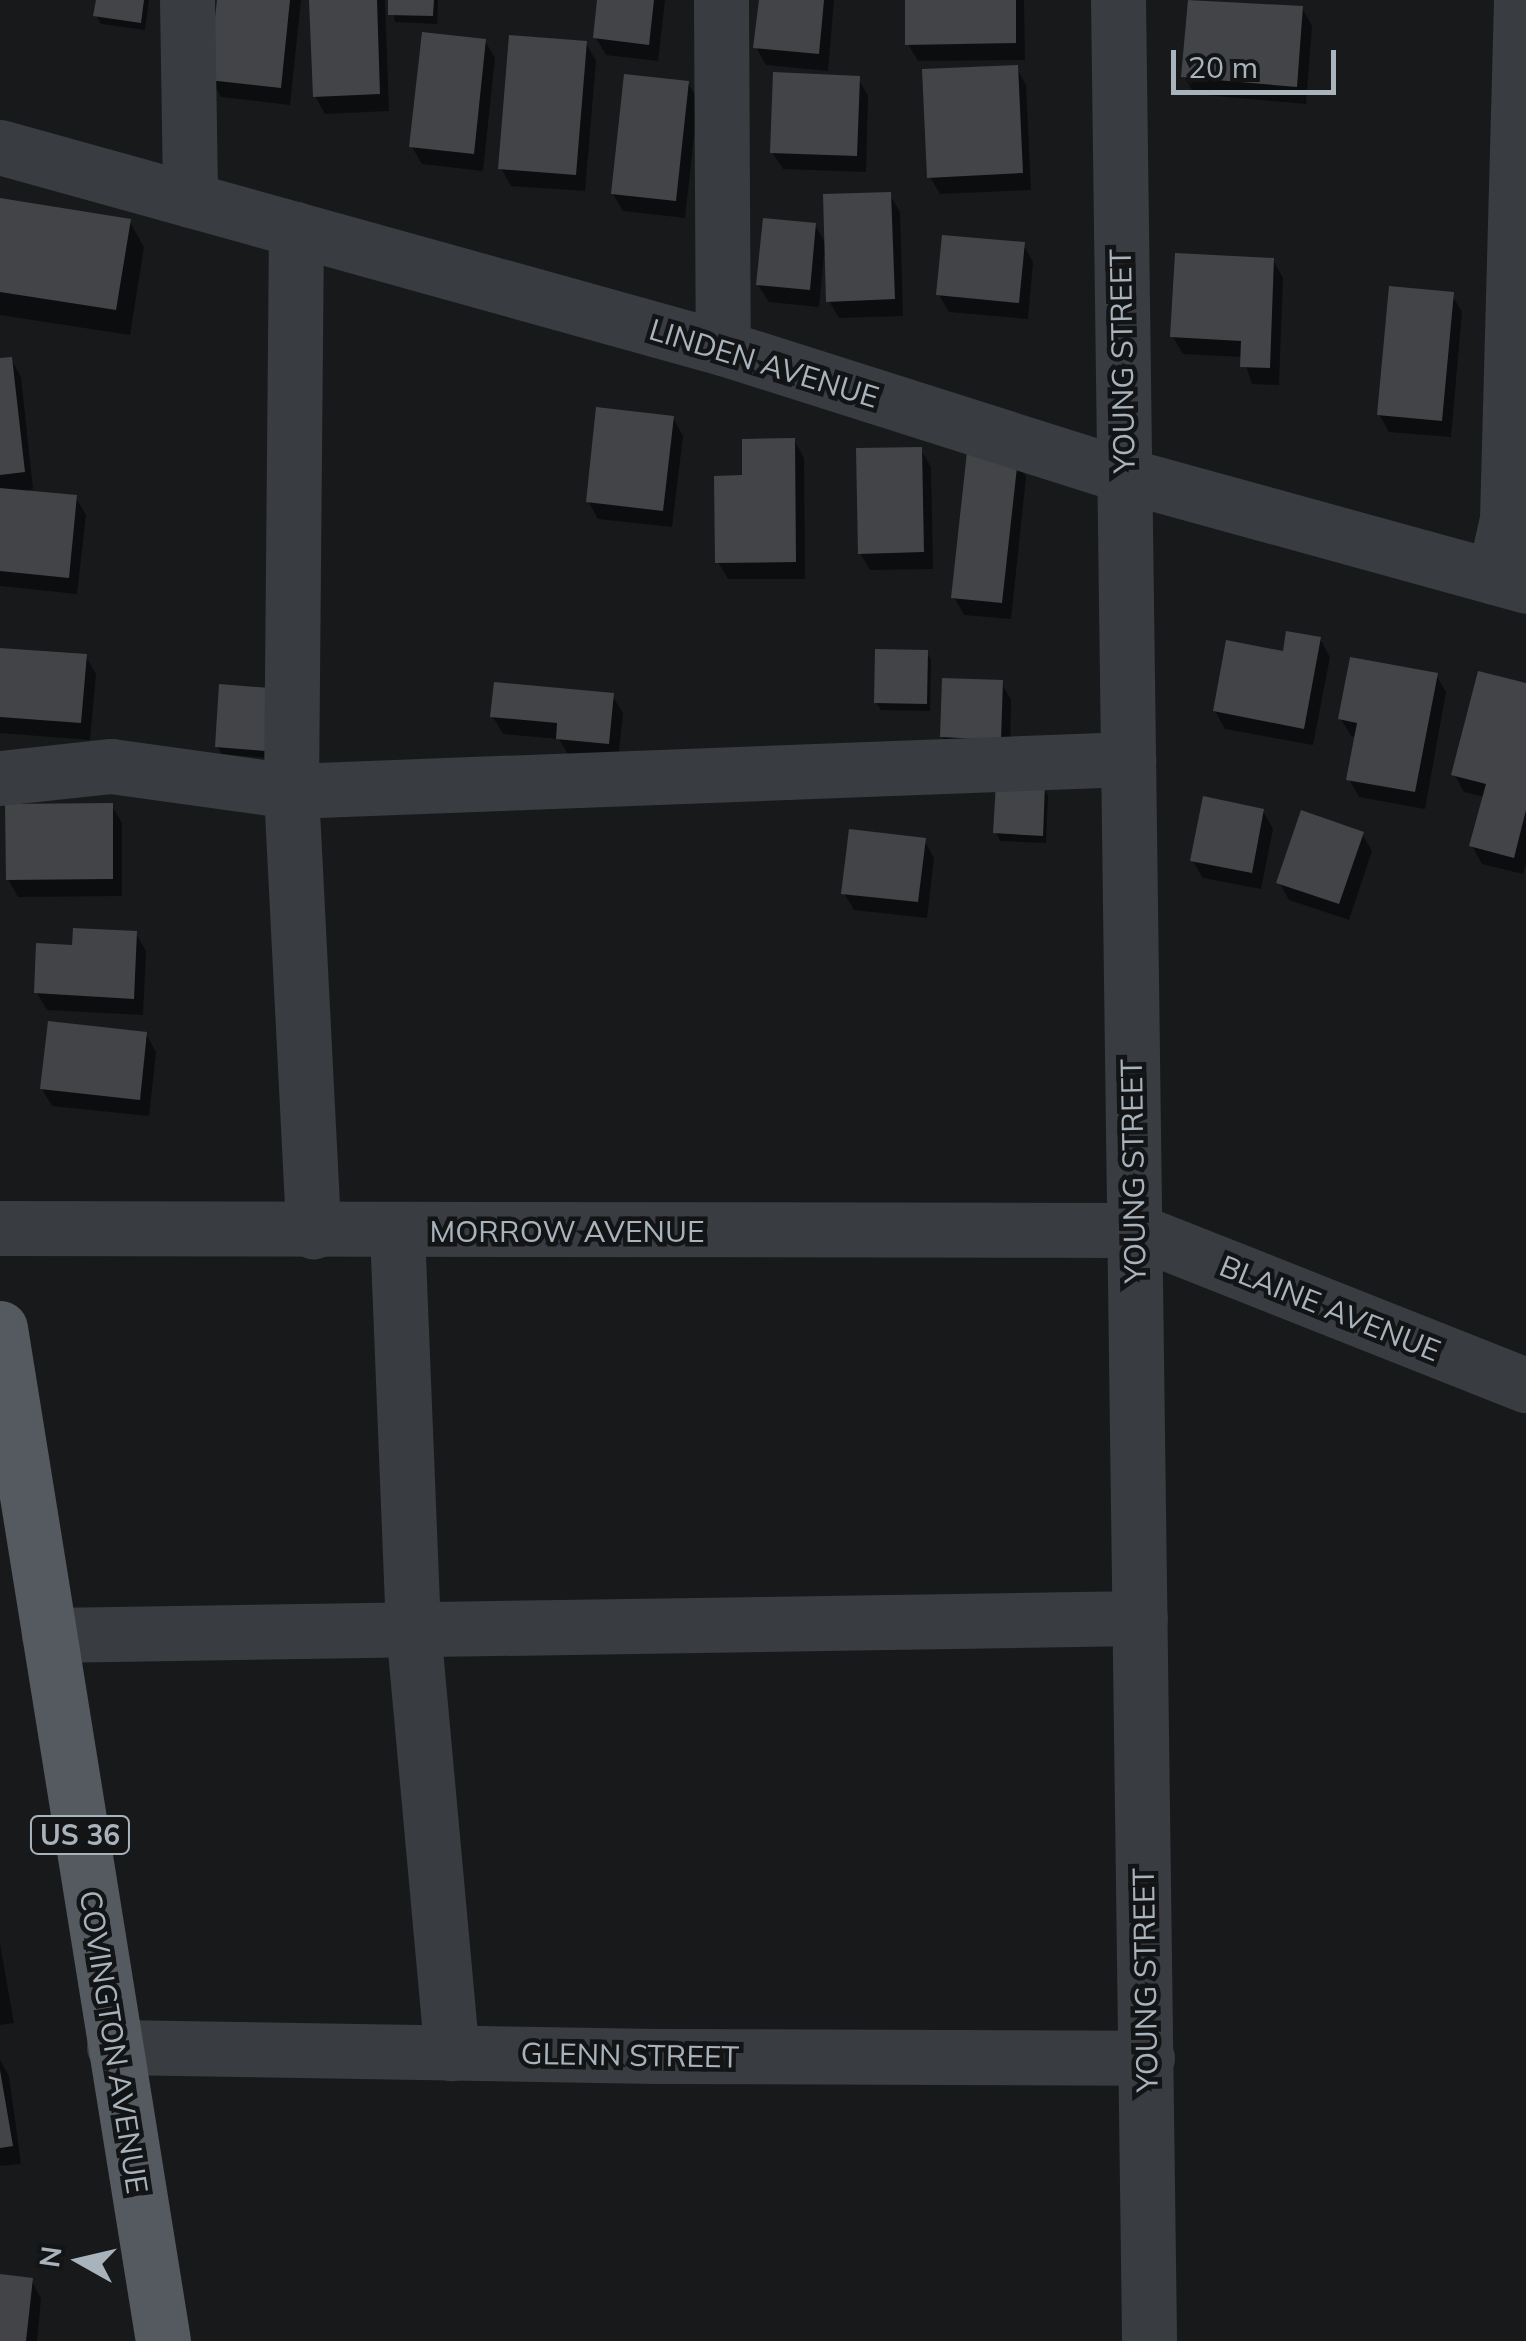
<!DOCTYPE html>
<style>
body{margin:0}
#map{position:relative;width:1526px;height:2341px;overflow:hidden;background:#18191b;font-family:Mulish,sans-serif}
div>[style]{position:absolute}
.shadow>*{inset:0;background:#0007}
.building>*{inset:0;background:#424448}
.minor>*{height:55px;margin:-27.5px;padding:0 27.5px;transform-origin:27.5px;border-radius:27.5px;background:#393c40}
.major>*{height:55px;margin:-27.5px;padding:0 27.5px;transform-origin:27.5px;border-radius:27.5px;background:#545a60}
span{translate:-50% -50%;white-space:nowrap;text-align:center;line-height:1.15;-webkit-text-stroke:9px #131416;paint-order:stroke}
.shield-label span{padding:2px 8px;background:#131416;border:2px solid;border-radius:8px;-webkit-text-stroke-width:0}
.shield-label{font-size:28px;color:#a9b3bc;font-weight:700}
.street-label{font-size:30px;color:#a9b3bc}
.north{position:absolute;left:30px;top:2211px;width:100px;height:100px;-webkit-text-stroke:8px #131416;paint-order:stroke;rotate:278deg;font-size:28px;font-weight:700;line-height:40px;text-align:center;color:#a9b3bc}
.north::after{content:'';display:block;margin:auto;width:35px;height:45px;background:#a9b3bc;clip-path:polygon(50% 0,100% 100%,50% 72%,0 100%)}
.scale{position:absolute;left:1171px;top:50px;width:165px;height:45px;box-sizing:border-box;border:5px solid #a9b3bc;border-top:0;padding-left:12px;font-size:30px;line-height:35px;white-space:nowrap;color:#a9b3bc;-webkit-text-stroke:8px #131416;paint-order:stroke}
</style>
<div id="map">
<div class="shadow">
<i style="clip-path:polygon(98px 0,149px 0,145px 30px,101px 24px,96px 15px)"></i>
<i style="clip-path:polygon(220px 0,301px 0,290px 105px,221px 97px,211px 79px)"></i>
<i style="clip-path:polygon(312px 0,385px 0,389px 111px,325px 114px,315px 96px)"></i>
<i style="clip-path:polygon(391px 0,438px 0,437px 24px,395px 22px)"></i>
<i style="clip-path:polygon(600px 0,665px 0,658px 61px,606px 55px,596px 38px)"></i>
<i style="clip-path:polygon(761px 0,834px 0,828px 71px,766px 65px,756px 47px)"></i>
<i style="clip-path:polygon(908px 0,1024px 0,1025px 60px,918px 61px,908px 44px)"></i>
<i style="clip-path:polygon(1190px 0,1302px 8px,1312px 26px,1306px 104px,1194px 94px,1184px 76px)"></i>
<i style="clip-path:polygon(485px 41px,495px 58px,483px 171px,422px 164px,412px 147px)"></i>
<i style="clip-path:polygon(586px 43px,596px 61px,585px 191px,511px 186px,501px 168px)"></i>
<i style="clip-path:polygon(1016px 67px,1026px 85px,1031px 190px,940px 194px,930px 177px)"></i>
<i style="clip-path:polygon(858px 78px,868px 96px,866px 172px,783px 169px,772px 152px)"></i>
<i style="clip-path:polygon(688px 83px,698px 100px,685px 218px,623px 211px,613px 194px)"></i>
<i style="clip-path:polygon(890px 195px,900px 212px,903px 316px,839px 318px,829px 301px,827px 255px,824px 255px,819px 307px,769px 302px,758px 285px,815px 225px,827px 246px)"></i>
<i style="clip-path:polygon(0 201px,129px 221px,144px 247px,130px 335px,0 315px)"></i>
<i style="clip-path:polygon(1023px 244px,1033px 262px,1028px 319px,949px 312px,939px 295px)"></i>
<i style="clip-path:polygon(1273px 260px,1283px 278px,1279px 385px,1252px 384px,1243px 357px,1183px 354px,1173px 337px)"></i>
<i style="clip-path:polygon(1452px 295px,1462px 312px,1451px 437px,1389px 432px,1379px 414px)"></i>
<i style="clip-path:polygon(11px 359px,21px 377px,33px 489px,23px 492px,76px 498px,86px 515px,77px 594px,0 586px,0 360px)"></i>
<i style="clip-path:polygon(673px 418px,683px 436px,672px 527px,598px 519px,588px 501px)"></i>
<i style="clip-path:polygon(794px 440px,804px 458px,805px 579px,728px 579px,718px 562px,745px 478px)"></i>
<i style="clip-path:polygon(921px 450px,931px 467px,933px 569px,870px 570px,860px 553px)"></i>
<i style="clip-path:polygon(1016px 460px,1026px 477px,1011px 619px,964px 615px,954px 597px)"></i>
<i style="clip-path:polygon(1320px 639px,1330px 657px,1313px 745px,1225px 729px,1215px 711px,1285px 654px)"></i>
<i style="clip-path:polygon(0 650px,86px 657px,96px 674px,90px 740px,0 733px)"></i>
<i style="clip-path:polygon(927px 652px,931px 660px,930px 711px,881px 710px,876px 702px)"></i>
<i style="clip-path:polygon(1436px 675px,1446px 692px,1425px 809px,1359px 797px,1349px 779px,1357px 737px,1351px 736px,1341px 719px)"></i>
<i style="clip-path:polygon(1001px 682px,1011px 700px,1010px 756px,952px 754px,942px 737px)"></i>
<i style="clip-path:polygon(1526px 686px,1526px 864px,1523px 874px,1482px 864px,1472px 846px,1485px 797px,1464px 792px,1454px 774px)"></i>
<i style="clip-path:polygon(268px 690px,268px 758px,222px 754px,217px 746px)"></i>
<i style="clip-path:polygon(612px 695px,623px 713px,618px 761px,569px 756px,559px 739px,503px 734px,493px 717px)"></i>
<i style="clip-path:polygon(1044px 788px,1048px 796px,1046px 843px,1000px 841px,996px 832px)"></i>
<i style="clip-path:polygon(112px 806px,122px 823px,122px 896px,18px 897px,8px 879px)"></i>
<i style="clip-path:polygon(1263px 811px,1273px 829px,1261px 889px,1203px 878px,1192px 860px)"></i>
<i style="clip-path:polygon(1362px 834px,1372px 851px,1349px 920px,1289px 900px,1279px 882px)"></i>
<i style="clip-path:polygon(924px 840px,934px 858px,927px 918px,854px 910px,844px 893px)"></i>
<i style="clip-path:polygon(136px 934px,146px 951px,143px 1015px,47px 1010px,37px 993px,74px 948px)"></i>
<i style="clip-path:polygon(146px 1034px,156px 1052px,149px 1116px,52px 1106px,42px 1089px)"></i>
<i style="clip-path:polygon(0 1944px,14px 2023px,0 2025px)"></i>
<i style="clip-path:polygon(0 2060px,9px 2076px,21px 2164px,0 2166px)"></i>
<i style="clip-path:polygon(0 2277px,31px 2280px,41px 2298px,37px 2341px,0 2341px)"></i>
</div>
<div class="building">
<i style="clip-path:polygon(96px 0,144px 0,141px 23px,93px 16px)"></i>
<i style="clip-path:polygon(217px 0,290px 0,281px 88px,208px 80px)"></i>
<i style="clip-path:polygon(309px 0,377px 0,380px 94px,313px 97px)"></i>
<i style="clip-path:polygon(388px 0,434px 0,433px 16px,388px 15px)"></i>
<i style="clip-path:polygon(597px 0,654px 0,649px 45px,593px 38px)"></i>
<i style="clip-path:polygon(759px 0,824px 0,819px 54px,753px 48px)"></i>
<i style="clip-path:polygon(905px 0,1016px 0,1016px 43px,905px 45px)"></i>
<i style="clip-path:polygon(1188px 0,1303px 6px,1297px 87px,1181px 77px)"></i>
<i style="clip-path:polygon(422px 32px,486px 39px,474px 154px,409px 147px)"></i>
<i style="clip-path:polygon(509px 35px,587px 41px,576px 175px,498px 169px)"></i>
<i style="clip-path:polygon(1018px 65px,1023px 173px,927px 178px,922px 69px)"></i>
<i style="clip-path:polygon(773px 72px,860px 76px,857px 156px,770px 153px)"></i>
<i style="clip-path:polygon(624px 74px,689px 81px,676px 201px,611px 194px)"></i>
<i style="clip-path:polygon(891px 192px,895px 299px,826px 302px,823px 194px)"></i>
<i style="clip-path:polygon(0 198px,131px 219px,116px 310px,0 292px)"></i>
<i style="clip-path:polygon(763px 218px,816px 223px,810px 290px,756px 285px)"></i>
<i style="clip-path:polygon(942px 235px,1025px 242px,1019px 303px,936px 295px)"></i>
<i style="clip-path:polygon(1175px 253px,1274px 258px,1270px 368px,1240px 367px,1241px 341px,1170px 337px)"></i>
<i style="clip-path:polygon(1389px 286px,1454px 292px,1442px 421px,1377px 415px)"></i>
<i style="clip-path:polygon(12px 357px,25px 472px,0 475px,0 358px)"></i>
<i style="clip-path:polygon(596px 407px,674px 416px,663px 511px,586px 502px)"></i>
<i style="clip-path:polygon(795px 438px,796px 562px,715px 563px,714px 476px,742px 475px,742px 439px)"></i>
<i style="clip-path:polygon(922px 447px,924px 552px,858px 554px,856px 448px)"></i>
<i style="clip-path:polygon(967px 452px,1018px 458px,1002px 603px,951px 598px)"></i>
<i style="clip-path:polygon(0 488px,77px 495px,69px 578px,0 571px)"></i>
<i style="clip-path:polygon(1286px 631px,1321px 637px,1304px 729px,1213px 711px,1226px 640px,1283px 651px)"></i>
<i style="clip-path:polygon(0 648px,87px 654px,81px 723px,0 717px)"></i>
<i style="clip-path:polygon(875px 649px,928px 650px,927px 704px,874px 703px)"></i>
<i style="clip-path:polygon(1350px 657px,1438px 673px,1415px 792px,1346px 780px,1357px 723px,1338px 719px)"></i>
<i style="clip-path:polygon(1478px 671px,1526px 683px,1526px 810px,1514px 858px,1469px 846px,1486px 784px,1451px 775px)"></i>
<i style="clip-path:polygon(942px 678px,1003px 680px,1001px 740px,940px 737px)"></i>
<i style="clip-path:polygon(494px 682px,614px 693px,609px 744px,556px 739px,557px 723px,490px 717px)"></i>
<i style="clip-path:polygon(219px 684px,270px 688px,265px 751px,215px 747px)"></i>
<i style="clip-path:polygon(996px 783px,1045px 785px,1043px 836px,993px 833px)"></i>
<i style="clip-path:polygon(1203px 796px,1264px 809px,1252px 873px,1190px 861px)"></i>
<i style="clip-path:polygon(113px 803px,113px 879px,6px 880px,5px 804px)"></i>
<i style="clip-path:polygon(1301px 810px,1364px 832px,1339px 904px,1276px 883px)"></i>
<i style="clip-path:polygon(849px 829px,926px 838px,918px 902px,841px 894px)"></i>
<i style="clip-path:polygon(73px 928px,137px 931px,134px 999px,34px 993px,36px 943px,72px 945px)"></i>
<i style="clip-path:polygon(48px 1021px,147px 1032px,140px 1100px,40px 1089px)"></i>
<i style="clip-path:polygon(0 2070px,13px 2146px,0 2148px)"></i>
<i style="clip-path:polygon(0 2274px,33px 2278px,26px 2341px,0 2341px)"></i>
</div>
<div class="minor">
<i style="left:187px;top:0;width:200px;rotate:89.1deg"></i>
<i style="left:721px;top:0;width:348px;rotate:89.7deg"></i>
<i style="left:1118px;top:0;width:2341px;rotate:89.24deg"></i>
<i style="left:0;top:147px;width:750px;rotate:15.54deg"></i>
<i style="left:723px;top:348px;width:421px;rotate:17.6deg"></i>
<i style="left:1124px;top:475px;width:417px;rotate:15.4deg"></i>
<i style="left:296px;top:229px;width:562px;rotate:90.51deg"></i>
<i style="left:291px;top:791px;width:441px;rotate:87.1deg"></i>
<i style="left:1494px;top:577px;width:59px;rotate:-77.4deg"></i>
<i style="left:1507px;top:519px;width:519px;rotate:-88.45deg"></i>
<i style="left:0;top:778px;width:112px;rotate:-6.2deg"></i>
<i style="left:111px;top:766px;width:182px;rotate:7.9deg"></i>
<i style="left:291px;top:791px;width:838px;rotate:-2.19deg"></i>
<i style="left:0;top:1228px;width:1134px;rotate:0.1deg"></i>
<i style="left:1134px;top:1230px;width:422px;rotate:21.6deg"></i>
<i style="left:397px;top:1231px;width:397px;rotate:87.7deg"></i>
<i style="left:413px;top:1628px;width:427px;rotate:84.8deg"></i>
<i style="left:49px;top:1635px;width:1091px;rotate:-0.89deg"></i>
<i style="left:114px;top:2047px;width:543px;rotate:0.95deg"></i>
<i style="left:657px;top:2056px;width:490px;rotate:0.2deg"></i>
</div>
<div class="major">
<i style="left:0;top:1328px;width:1026px;rotate:80.86deg"></i>
</div>
<div class="shield-label">
<span style="left:80px;top:1835px">US 36</span>
</div>
<div class="street-label">
<span style="left:1122px;top:361px;rotate:-91deg">YOUNG STREET</span>
<span style="left:764px;top:363px;rotate:17deg">LINDEN AVENUE</span>
<span style="left:1133px;top:1171px;rotate:-91deg">YOUNG STREET</span>
<span style="left:567px;top:1231px">MORROW AVENUE</span>
<span style="left:1330px;top:1308px;rotate:22deg">BLAINE AVENUE</span>
<span style="left:1145px;top:1980px;rotate:-91deg">YOUNG STREET</span>
<span style="left:114px;top:2042px;rotate:81deg">COVINGTON AVENUE</span>
<span style="left:630px;top:2055px;rotate:1deg">GLENN STREET</span>
</div>
<div class="north">N</div>
<div class="scale">20 m</div>
</div>
